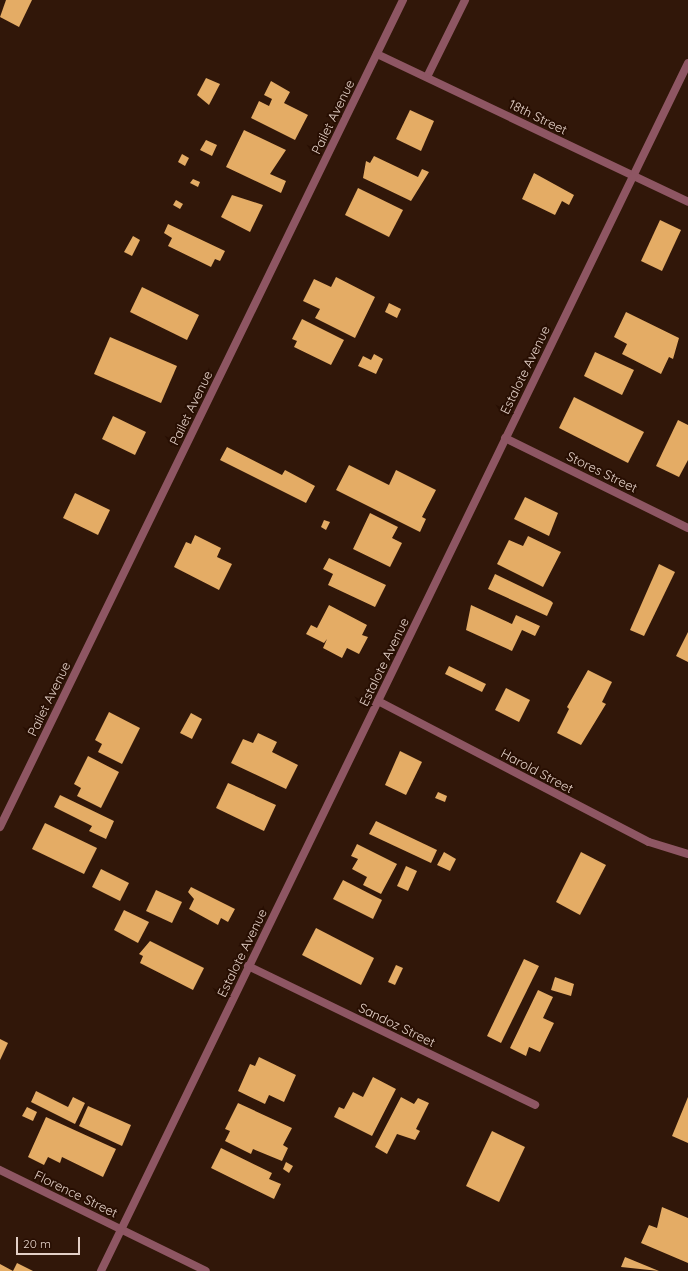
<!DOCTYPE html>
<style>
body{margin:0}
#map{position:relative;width:688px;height:1271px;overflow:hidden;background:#311709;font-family:Quicksand,sans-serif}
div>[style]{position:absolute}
.building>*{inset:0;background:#e4ac65}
.lane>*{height:8px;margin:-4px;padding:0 4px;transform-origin:4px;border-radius:4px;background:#8e5663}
.street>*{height:8px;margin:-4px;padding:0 4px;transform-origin:4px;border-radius:4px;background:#8e5663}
span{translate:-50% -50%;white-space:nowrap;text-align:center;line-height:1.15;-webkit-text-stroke:4px #270e02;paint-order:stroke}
.street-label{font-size:13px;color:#e3d0c7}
.scale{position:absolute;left:16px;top:1237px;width:64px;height:18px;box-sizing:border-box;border:2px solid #e3d0c7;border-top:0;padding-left:5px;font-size:12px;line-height:14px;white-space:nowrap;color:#e3d0c7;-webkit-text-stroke:3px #270e02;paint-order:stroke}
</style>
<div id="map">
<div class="building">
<i style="clip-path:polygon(6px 0,32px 0,19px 27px,0 17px)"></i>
<i style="clip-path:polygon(206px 78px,220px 84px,209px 105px,197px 95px)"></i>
<i style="clip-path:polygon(271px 81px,290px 92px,284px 103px,308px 115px,295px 140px,251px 118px,259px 101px,269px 106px,272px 99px,264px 95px)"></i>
<i style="clip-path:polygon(410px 110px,434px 121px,421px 151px,396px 139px)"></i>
<i style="clip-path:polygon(244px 130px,286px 150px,270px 174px,286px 181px,281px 193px,226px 167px)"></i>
<i style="clip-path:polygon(206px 140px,217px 145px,212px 156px,200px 150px)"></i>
<i style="clip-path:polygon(182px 154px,189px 158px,185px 166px,178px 162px)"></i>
<i style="clip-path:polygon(374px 156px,418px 177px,422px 169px,429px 172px,411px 201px,363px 178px,366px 161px,370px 163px)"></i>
<i style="clip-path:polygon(534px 173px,574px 195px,569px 205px,562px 201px,555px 215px,522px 199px)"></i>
<i style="clip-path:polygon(193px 179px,200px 182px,198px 187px,190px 183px)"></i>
<i style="clip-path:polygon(358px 188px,403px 210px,389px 237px,345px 215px)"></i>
<i style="clip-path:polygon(232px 195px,263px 205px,250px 232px,221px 217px)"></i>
<i style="clip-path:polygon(176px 200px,183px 204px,180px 209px,173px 205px)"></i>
<i style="clip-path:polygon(660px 220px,681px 230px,662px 271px,641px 261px)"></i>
<i style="clip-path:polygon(168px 224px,225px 251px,220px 261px,215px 259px,211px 267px,168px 246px,172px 238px,164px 233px)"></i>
<i style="clip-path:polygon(133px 236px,140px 240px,132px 256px,124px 252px)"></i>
<i style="clip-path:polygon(336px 277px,375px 297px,355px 338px,315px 318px,320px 309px,303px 301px,314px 279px,331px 287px)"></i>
<i style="clip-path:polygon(142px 287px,199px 315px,187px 340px,130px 312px)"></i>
<i style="clip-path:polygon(389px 303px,401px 309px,397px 318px,385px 312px)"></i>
<i style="clip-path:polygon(626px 312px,679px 338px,673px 359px,669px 357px,661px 374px,622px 354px,627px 344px,614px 337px)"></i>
<i style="clip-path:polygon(302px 319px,344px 340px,331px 365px,294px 347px,297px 341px,292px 339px)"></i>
<i style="clip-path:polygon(110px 337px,177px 366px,161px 403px,94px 374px)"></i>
<i style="clip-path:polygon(595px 352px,634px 370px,622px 395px,584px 376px)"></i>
<i style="clip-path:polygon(374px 354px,383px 359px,376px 374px,358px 366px,363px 356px,371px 360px)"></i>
<i style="clip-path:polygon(574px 397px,644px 432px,628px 463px,559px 428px)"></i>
<i style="clip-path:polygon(113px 416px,146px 432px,135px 455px,102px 439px)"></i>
<i style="clip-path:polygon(678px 420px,688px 425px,688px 460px,679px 477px,656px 466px)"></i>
<i style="clip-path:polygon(227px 447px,282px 475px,285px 470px,315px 486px,306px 503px,220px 460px)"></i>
<i style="clip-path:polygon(349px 465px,389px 485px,396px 470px,436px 490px,422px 517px,426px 519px,420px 532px,336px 490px)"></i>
<i style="clip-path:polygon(75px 493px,110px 510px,98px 535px,63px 518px)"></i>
<i style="clip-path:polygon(525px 497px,558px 513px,549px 536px,514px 519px)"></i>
<i style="clip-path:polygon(370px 513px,398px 527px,392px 538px,402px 543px,390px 567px,353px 549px)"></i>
<i style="clip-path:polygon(324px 520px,330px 522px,326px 530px,321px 527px)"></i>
<i style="clip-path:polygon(195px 535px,221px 548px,217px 557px,232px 564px,219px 590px,174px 567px,186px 542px,191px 544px)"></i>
<i style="clip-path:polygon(528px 536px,561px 552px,543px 587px,497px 564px,509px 540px,523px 546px)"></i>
<i style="clip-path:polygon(329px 558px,386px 585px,375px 607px,328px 585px,333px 574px,323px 569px)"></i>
<i style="clip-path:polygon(659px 564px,675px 572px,644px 636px,630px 630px)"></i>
<i style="clip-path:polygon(495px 574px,551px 601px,553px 603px,547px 616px,488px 589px)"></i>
<i style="clip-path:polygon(329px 605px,367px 625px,362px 635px,368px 637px,359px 654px,347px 648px,342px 658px,323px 648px,327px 639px,324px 643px,306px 634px,311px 625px,317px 628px)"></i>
<i style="clip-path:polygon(471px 605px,512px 624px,516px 615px,540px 626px,535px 636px,522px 630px,512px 651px,466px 630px)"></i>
<i style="clip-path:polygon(688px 632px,688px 662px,676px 656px)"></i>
<i style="clip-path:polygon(449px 666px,486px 684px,482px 692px,445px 674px)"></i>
<i style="clip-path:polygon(588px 670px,612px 682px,602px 702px,606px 704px,581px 745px,557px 733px,569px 709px,567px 707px)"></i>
<i style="clip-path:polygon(506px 688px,530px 700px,519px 722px,495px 710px)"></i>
<i style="clip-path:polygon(109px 712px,140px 728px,122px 764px,98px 752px,102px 744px,95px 740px)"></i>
<i style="clip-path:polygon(191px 713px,202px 719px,192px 739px,180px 733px)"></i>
<i style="clip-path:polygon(258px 733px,277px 742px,272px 752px,298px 765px,286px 789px,231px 763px,243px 739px,253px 743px)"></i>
<i style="clip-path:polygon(400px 751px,422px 762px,406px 795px,385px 785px)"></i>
<i style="clip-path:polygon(88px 756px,119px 772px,101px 808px,77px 796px,81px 788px,74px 784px)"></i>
<i style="clip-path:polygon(228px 783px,276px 805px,264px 831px,216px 808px)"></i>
<i style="clip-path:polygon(438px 792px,447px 796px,445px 802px,435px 798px)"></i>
<i style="clip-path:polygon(60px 795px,114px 821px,106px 839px,89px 831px,92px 826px,54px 807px)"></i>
<i style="clip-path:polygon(376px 821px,437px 850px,431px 863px,369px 834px)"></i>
<i style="clip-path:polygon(45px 823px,97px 848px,84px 874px,32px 849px)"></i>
<i style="clip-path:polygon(357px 844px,397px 864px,381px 894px,363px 885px,367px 877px,352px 869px,358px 859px,351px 856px)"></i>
<i style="clip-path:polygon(444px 852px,456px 859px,450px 871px,437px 865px)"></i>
<i style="clip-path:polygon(581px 852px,606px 865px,580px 915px,556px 902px)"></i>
<i style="clip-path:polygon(406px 866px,417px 871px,408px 891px,397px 886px)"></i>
<i style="clip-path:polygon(101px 869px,129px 883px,120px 901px,92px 887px)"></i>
<i style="clip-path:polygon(343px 880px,382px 900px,373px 919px,333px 899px)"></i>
<i style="clip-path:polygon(191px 887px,235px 909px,228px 922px,221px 918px,218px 925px,189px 909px,194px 899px,188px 892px)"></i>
<i style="clip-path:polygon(156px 890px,182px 902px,172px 923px,146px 911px)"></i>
<i style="clip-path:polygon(124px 910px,149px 922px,138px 943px,114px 930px)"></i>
<i style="clip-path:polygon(316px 928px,374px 958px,361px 985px,302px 955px)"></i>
<i style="clip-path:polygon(150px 941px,204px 968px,193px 990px,140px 963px,143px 956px,139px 954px)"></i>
<i style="clip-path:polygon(524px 959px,539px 966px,501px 1043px,487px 1036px)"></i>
<i style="clip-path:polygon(396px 965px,403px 968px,395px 985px,388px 982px)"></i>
<i style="clip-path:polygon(555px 977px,574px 984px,571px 996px,551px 990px)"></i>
<i style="clip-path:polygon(538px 990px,553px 997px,543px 1018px,554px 1023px,540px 1052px,529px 1047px,526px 1056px,510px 1048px)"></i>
<i style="clip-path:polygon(0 1039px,8px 1043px,0 1060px)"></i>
<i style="clip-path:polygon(259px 1057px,296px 1075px,284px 1102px,269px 1095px,265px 1104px,238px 1091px,250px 1064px,255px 1066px)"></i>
<i style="clip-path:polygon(373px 1077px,396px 1089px,372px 1136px,334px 1117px,339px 1107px,344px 1109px,353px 1092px,363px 1097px)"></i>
<i style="clip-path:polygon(36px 1091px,68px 1107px,73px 1097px,85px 1103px,75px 1124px,31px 1102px)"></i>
<i style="clip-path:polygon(401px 1097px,414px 1104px,418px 1098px,429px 1103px,416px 1129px,420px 1131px,415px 1140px,397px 1134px,387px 1154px,375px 1147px)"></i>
<i style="clip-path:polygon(688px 1097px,688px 1143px,672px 1136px)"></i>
<i style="clip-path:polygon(238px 1103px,292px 1128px,283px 1145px,288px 1148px,282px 1161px,253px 1149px,251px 1154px,225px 1141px,230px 1131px,225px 1129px)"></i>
<i style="clip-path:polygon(88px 1106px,131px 1125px,122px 1146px,79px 1126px)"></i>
<i style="clip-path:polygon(27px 1107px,37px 1112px,33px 1121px,22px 1116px)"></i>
<i style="clip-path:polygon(46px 1117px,116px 1149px,103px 1177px,62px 1157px,60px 1163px,48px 1157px,44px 1165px,28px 1157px)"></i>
<i style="clip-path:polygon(492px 1131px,525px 1147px,499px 1202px,466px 1186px)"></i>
<i style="clip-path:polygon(221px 1148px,272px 1173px,269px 1179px,281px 1184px,274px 1199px,211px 1168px)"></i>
<i style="clip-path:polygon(286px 1162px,293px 1166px,289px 1173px,283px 1169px)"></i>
<i style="clip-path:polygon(662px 1207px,688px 1218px,688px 1263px,641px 1243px,649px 1225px,657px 1228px)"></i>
<i style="clip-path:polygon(625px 1257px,659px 1271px,621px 1267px)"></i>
<i style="clip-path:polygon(17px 1263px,33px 1271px,0 1271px,0 1264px,13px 1271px)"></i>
</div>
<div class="lane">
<i style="left:427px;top:77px;width:86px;rotate:-63.7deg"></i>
</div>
<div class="street">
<i style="left:377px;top:54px;width:344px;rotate:25.4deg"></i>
<i style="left:505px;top:438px;width:204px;rotate:26.2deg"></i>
<i style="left:378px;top:701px;width:305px;rotate:27.5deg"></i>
<i style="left:649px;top:842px;width:41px;rotate:17.1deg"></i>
<i style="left:0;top:827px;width:920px;rotate:-64.02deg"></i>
<i style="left:248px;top:966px;width:319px;rotate:25.8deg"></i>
<i style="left:0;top:1170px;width:229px;rotate:26.1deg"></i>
<i style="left:101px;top:1271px;width:1343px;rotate:-64.08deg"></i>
</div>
<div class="street-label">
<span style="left:333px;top:117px;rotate:-64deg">Pailet Avenue</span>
<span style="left:538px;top:117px;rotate:26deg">18th Street</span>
<span style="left:525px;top:370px;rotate:-64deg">Estalote Avenue</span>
<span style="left:191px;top:408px;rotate:-64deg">Pailet Avenue</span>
<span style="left:602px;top:472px;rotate:26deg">Stores Street</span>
<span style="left:384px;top:662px;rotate:-64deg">Estalote Avenue</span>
<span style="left:49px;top:699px;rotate:-64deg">Pailet Avenue</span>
<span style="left:537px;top:771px;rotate:28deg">Harold Street</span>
<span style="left:242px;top:953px;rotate:-64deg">Estalote Avenue</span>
<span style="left:397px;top:1025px;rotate:26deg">Sandoz Street</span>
<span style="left:76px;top:1194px;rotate:26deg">Florence Street</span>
</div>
<div class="scale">20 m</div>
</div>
